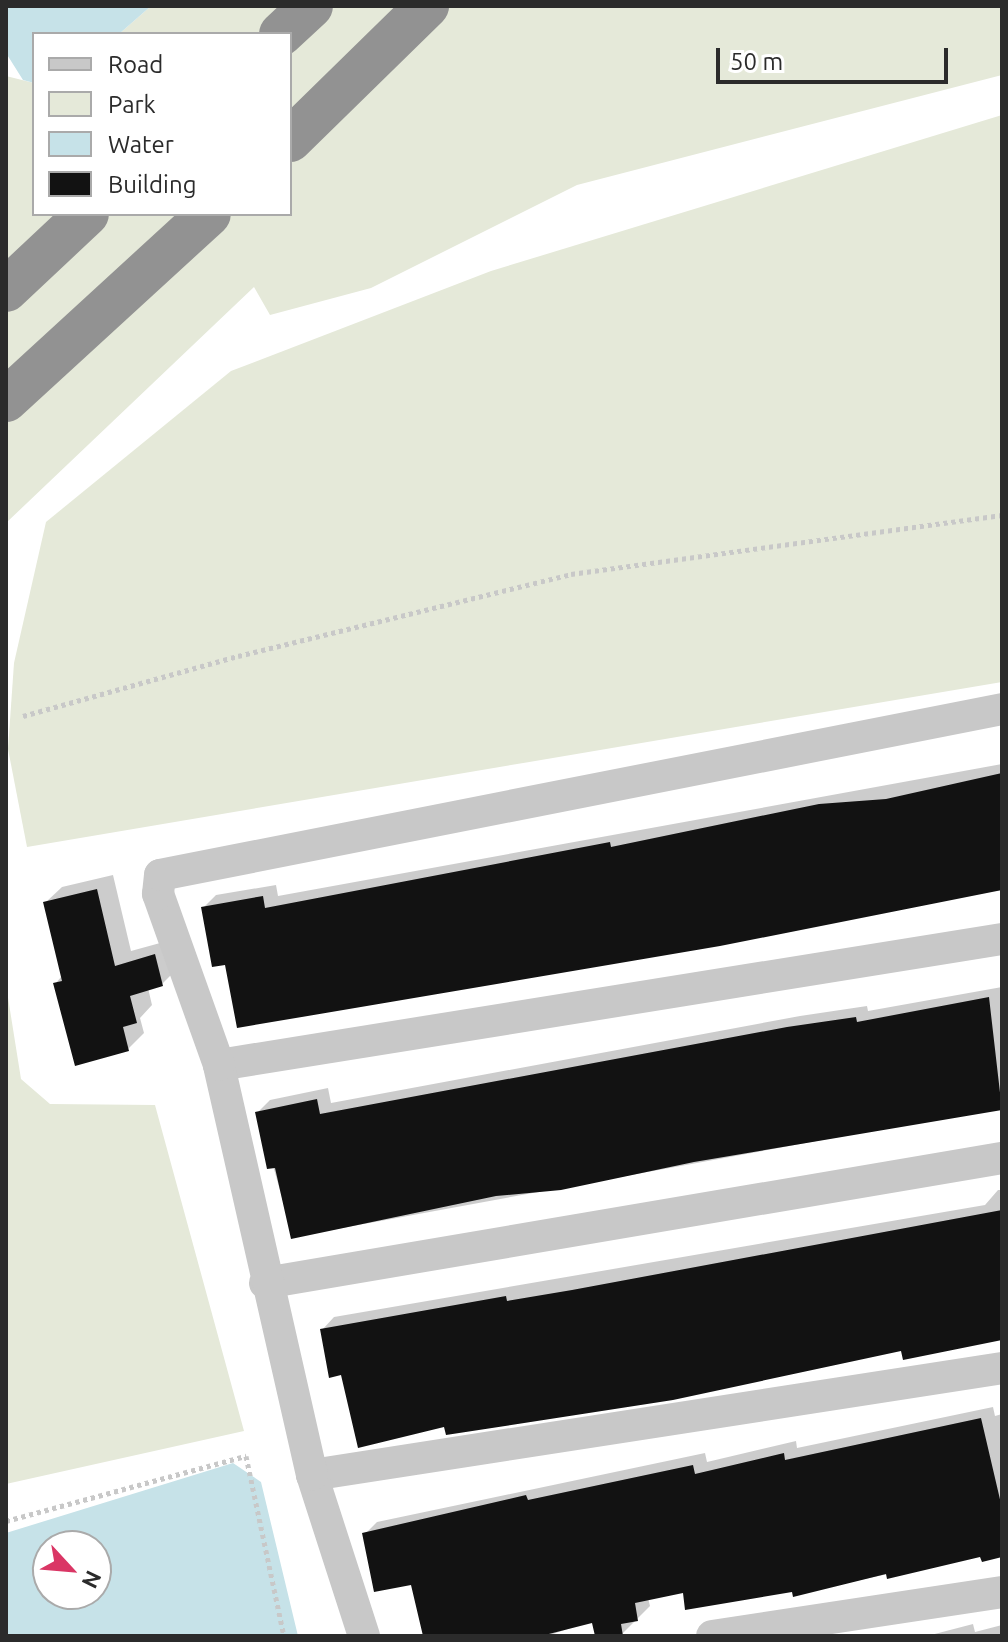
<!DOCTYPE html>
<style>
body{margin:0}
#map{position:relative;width:1008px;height:1642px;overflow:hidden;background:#fff;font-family:Ubuntu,sans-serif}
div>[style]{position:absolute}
.green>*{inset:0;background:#e5e9d9}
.water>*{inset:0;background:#c6e2e8}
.shadow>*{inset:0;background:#0003}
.building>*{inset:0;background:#121212}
.path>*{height:5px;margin-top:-2.5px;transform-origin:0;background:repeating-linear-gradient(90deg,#c8c8c8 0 4px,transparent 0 8px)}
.minor>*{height:32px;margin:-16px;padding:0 16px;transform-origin:16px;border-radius:16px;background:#c8c8c8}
.motorway>*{height:44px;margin:-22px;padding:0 22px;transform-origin:22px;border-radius:22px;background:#929292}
span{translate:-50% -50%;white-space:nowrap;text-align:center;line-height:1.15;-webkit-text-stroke:8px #fff;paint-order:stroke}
.frame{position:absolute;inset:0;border:8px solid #2b2b2b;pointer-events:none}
.legend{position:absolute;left:32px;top:32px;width:260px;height:184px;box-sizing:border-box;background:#fff;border:2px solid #aaa;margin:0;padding:10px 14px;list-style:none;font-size:24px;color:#2b2b2b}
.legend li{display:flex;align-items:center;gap:16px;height:40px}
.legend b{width:40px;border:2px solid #aaa}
.north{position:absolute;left:32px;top:1530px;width:80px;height:80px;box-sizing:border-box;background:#fff;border:2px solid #aaa;border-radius:50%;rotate:116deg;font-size:22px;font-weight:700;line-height:32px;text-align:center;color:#2b2b2b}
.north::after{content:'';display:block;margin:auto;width:28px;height:36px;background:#da3665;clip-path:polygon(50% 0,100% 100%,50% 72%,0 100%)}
.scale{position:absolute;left:716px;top:48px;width:232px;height:36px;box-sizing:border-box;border:4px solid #2b2b2b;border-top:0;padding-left:10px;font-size:24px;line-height:28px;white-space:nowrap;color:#2b2b2b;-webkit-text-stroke:6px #fff;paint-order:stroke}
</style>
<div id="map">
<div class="green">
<i style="clip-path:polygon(151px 6px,1002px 6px,1002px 75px,577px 185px,371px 288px,270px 315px,254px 287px,6px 523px,6px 76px,34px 83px,34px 214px,290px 214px,290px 34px,119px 34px)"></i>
<i style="clip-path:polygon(1002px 115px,1002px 682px,27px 847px,8px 749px,14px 663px,46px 522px,231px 371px,491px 271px)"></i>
<i style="clip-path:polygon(6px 985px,21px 1079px,50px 1104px,155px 1105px,244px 1431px,6px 1484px)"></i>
</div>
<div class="water">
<i style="clip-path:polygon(6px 6px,151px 6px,119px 34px,34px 34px,34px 83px,23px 80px,6px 53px)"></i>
<i style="clip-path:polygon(evenodd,233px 1463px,261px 1482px,298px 1636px,6px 1636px,6px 1533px,233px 1463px,48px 1546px,96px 1546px,96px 1594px,48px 1594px,48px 1546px)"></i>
</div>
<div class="shadow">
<i style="clip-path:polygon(1002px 764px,1002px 890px,227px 962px,203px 908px,216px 895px,276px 885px,278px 896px)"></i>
<i style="clip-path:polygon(113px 875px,131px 951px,171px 940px,178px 968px,162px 984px,148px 988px,152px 1005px,140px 1018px,144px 1033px,128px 1049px,55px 984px,62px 976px,45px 903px,62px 887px)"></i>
<i style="clip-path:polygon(1002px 987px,1002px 1107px,293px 1237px,258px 1112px,270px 1100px,328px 1088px,331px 1103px,800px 1016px,867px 1006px,868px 1011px)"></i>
<i style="clip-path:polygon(998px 1190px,1002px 1190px,1002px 1334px,446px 1424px,343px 1373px,322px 1330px,334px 1317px,985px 1205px)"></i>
<i style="clip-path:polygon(993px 1407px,995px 1416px,1002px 1414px,1002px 1555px,982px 1554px,794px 1594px,793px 1590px,684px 1590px,648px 1598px,650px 1606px,622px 1634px,611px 1636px,597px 1636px,594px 1620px,547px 1636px,425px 1636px,413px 1582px,365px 1534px,377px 1522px,705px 1453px,707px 1462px,796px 1441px,797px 1448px)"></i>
<i style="clip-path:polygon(973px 1624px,975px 1632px,1002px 1625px,1002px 1636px,927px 1636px)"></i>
</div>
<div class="building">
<i style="clip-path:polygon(1002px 773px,1002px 890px,720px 946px,237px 1028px,225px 965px,212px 967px,201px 907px,263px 896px,265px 908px,610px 842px,611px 847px,819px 804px,886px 799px)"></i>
<i style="clip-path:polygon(97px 889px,115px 966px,155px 954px,163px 986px,130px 996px,137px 1023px,123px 1027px,129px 1051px,75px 1066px,53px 983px,62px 981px,43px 902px)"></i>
<i style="clip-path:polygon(989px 997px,1002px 1110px,694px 1162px,561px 1190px,496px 1196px,291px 1239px,275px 1168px,267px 1169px,255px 1112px,317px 1099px,320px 1114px,787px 1027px,856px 1017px,857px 1022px)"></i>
<i style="clip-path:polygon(1002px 1210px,1002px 1340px,903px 1360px,901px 1351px,673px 1400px,446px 1435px,444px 1427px,358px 1448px,341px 1375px,329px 1378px,320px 1329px,506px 1296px,507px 1301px,572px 1290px)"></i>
<i style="clip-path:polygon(981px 1418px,1002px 1508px,1002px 1557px,982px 1562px,980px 1557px,887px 1579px,886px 1574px,793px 1597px,792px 1592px,685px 1610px,683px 1593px,635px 1603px,638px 1621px,621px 1624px,623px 1636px,595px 1636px,592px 1623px,541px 1636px,423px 1636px,411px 1585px,374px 1592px,362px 1533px,526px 1495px,528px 1500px,693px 1465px,695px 1474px,784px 1453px,785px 1460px)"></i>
</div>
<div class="path">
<i style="left:23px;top:716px;width:223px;rotate:-15.6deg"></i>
<i style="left:238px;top:656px;width:343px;rotate:-13.8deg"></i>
<i style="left:571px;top:574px;width:435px;rotate:-7.8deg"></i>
<i style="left:6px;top:1521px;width:249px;rotate:-15.2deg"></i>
<i style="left:246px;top:1456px;width:184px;rotate:78.1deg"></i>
</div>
<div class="minor">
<i style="left:219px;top:1065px;width:793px;rotate:-9.14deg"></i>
<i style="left:265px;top:1283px;width:748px;rotate:-9.63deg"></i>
<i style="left:312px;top:1475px;width:698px;rotate:-8.81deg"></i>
<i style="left:364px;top:1636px;width:169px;rotate:-107.9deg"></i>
<i style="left:312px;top:1475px;width:420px;rotate:-102.8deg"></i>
<i style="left:219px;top:1065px;width:182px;rotate:-109.6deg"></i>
<i style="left:158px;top:894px;width:19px;rotate:-84deg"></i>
<i style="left:160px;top:875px;width:858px;rotate:-11.15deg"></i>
<i style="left:712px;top:1636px;width:293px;rotate:-8.6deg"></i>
</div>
<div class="motorway">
<i style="left:281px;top:34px;width:41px;rotate:-43deg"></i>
<i style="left:290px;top:140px;width:192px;rotate:-44.4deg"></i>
<i style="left:6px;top:290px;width:111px;rotate:-43.2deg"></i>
<i style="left:6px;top:400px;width:275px;rotate:-42.5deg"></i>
</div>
<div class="frame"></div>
<ul class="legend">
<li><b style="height:10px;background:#c8c8c8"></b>Road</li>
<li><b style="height:22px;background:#e5e9d9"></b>Park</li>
<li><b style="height:22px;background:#c6e2e8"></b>Water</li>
<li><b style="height:22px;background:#121212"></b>Building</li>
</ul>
<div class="north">N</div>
<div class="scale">50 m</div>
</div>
